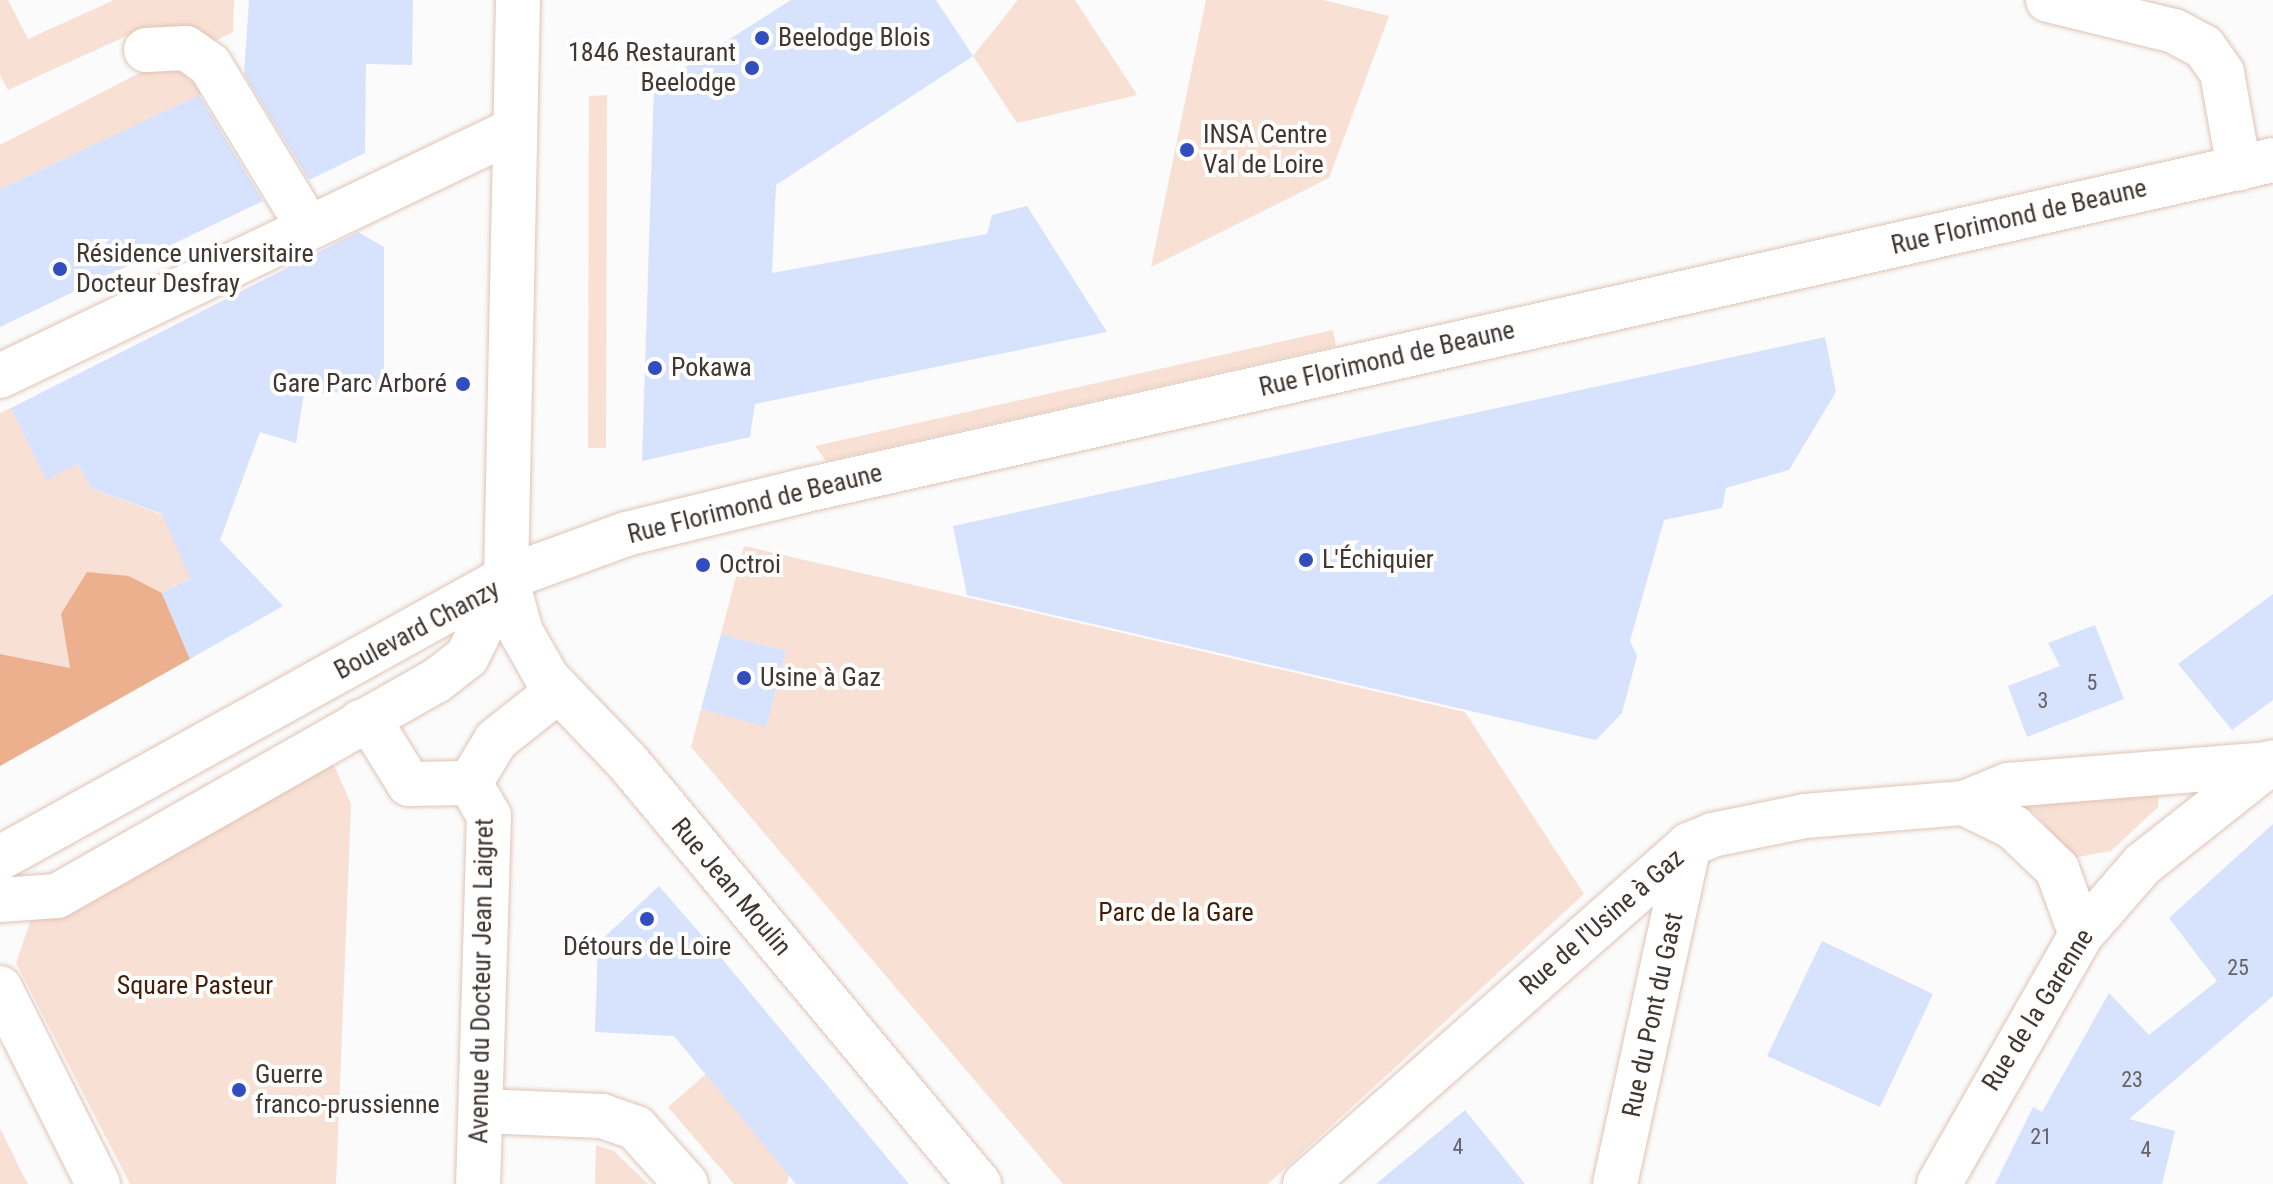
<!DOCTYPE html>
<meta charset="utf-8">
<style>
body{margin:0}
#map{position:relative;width:2273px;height:1184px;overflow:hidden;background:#fbfbfb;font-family:"Roboto Condensed",sans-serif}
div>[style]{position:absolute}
.green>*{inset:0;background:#f8e0d4}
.forest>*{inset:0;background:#ecb08f}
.building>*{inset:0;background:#d7e2fd}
.roads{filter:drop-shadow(0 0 2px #dfc3b4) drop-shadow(0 0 2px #dfc3b4)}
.minor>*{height:44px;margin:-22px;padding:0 22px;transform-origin:22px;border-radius:22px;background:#fff}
.major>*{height:44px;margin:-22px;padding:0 22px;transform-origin:22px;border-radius:22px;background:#fff}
.dots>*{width:22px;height:22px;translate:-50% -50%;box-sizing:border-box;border:4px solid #fff;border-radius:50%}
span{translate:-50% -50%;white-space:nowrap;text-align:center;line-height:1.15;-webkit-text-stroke:8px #fff;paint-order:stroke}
.number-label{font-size:22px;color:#676264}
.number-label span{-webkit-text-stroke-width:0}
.poi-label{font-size:26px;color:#423731}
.left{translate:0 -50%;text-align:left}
.right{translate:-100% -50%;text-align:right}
.street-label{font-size:26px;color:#423731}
.park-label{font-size:26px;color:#431d05}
</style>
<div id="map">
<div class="green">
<i style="clip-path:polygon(0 0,8px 0,28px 39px,114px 0,234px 0,233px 32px,213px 42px,182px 26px,144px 28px,8px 90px,0 75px)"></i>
<i style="clip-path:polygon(1018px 0,1075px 0,1137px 95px,1017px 123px,973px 56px)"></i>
<i style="clip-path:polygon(1206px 0,1323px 0,1389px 16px,1329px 178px,1151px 267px)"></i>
<i style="clip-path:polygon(172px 65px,206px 92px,0 189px,0 145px,149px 68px)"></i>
<i style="clip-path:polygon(607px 95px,606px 448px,588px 448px,589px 96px)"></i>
<i style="clip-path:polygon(1333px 330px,1336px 346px,826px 461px,815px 446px)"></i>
<i style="clip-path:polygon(11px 408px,46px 479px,78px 464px,91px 488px,165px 516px,222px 560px,162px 593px,129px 576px,61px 615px,70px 668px,0 654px,0 413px)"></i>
<i style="clip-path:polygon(744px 546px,1465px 712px,1584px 894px,1268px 1184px,1063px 1184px,691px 747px,701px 709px,766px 726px,786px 651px,721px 634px)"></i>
<i style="clip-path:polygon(323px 740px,351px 804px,336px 1184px,130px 1184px,16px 963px,36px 905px)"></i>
<i style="clip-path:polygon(2159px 789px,2158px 807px,2111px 851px,2072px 858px,2035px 813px,2009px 802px)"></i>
<i style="clip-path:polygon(706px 1074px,789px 1175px,787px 1184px,734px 1184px,668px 1107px)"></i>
<i style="clip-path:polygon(0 1128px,21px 1171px,28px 1184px,0 1184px)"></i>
<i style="clip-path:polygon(596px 1145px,614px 1151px,648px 1184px,595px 1184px)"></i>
</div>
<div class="forest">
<i style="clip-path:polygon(87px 572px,129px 576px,162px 593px,190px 659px,0 766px,0 654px,70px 668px,61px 614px)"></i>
</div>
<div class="building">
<i style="clip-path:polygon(249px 0,413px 0,412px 65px,366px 64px,365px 153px,309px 180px,244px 74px)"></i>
<i style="clip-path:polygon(791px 0,936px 0,973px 56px,776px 185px,772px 273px,987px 234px,992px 215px,1027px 206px,1107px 332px,755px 404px,750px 437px,642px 461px,654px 87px)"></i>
<i style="clip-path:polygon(199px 95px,263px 201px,0 327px,0 189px)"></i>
<i style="clip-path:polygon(358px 232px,384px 247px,384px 392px,304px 393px,296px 443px,260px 432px,220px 540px,283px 606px,190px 659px,162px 593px,190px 578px,162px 514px,91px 488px,78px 464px,46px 480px,11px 408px)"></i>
<i style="clip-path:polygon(1825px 337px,1836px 392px,1789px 470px,1726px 488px,1722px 508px,1664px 520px,1630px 641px,1637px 656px,1622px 713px,1596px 740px,967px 595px,953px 526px)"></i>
<i style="clip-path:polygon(2273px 594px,2273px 700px,2232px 730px,2178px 664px)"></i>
<i style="clip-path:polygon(2095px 625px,2124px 699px,2027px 737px,2008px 686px,2060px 666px,2048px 643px)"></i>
<i style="clip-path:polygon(721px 634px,786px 651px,766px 727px,701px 709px)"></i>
<i style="clip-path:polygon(2273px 824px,2273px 996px,2129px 1119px,2175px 1131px,2162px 1184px,1995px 1184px,2033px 1107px,2042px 1112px,2109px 993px,2149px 1035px,2217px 981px,2169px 918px)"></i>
<i style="clip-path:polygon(659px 886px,718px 954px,909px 1184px,796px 1184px,674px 1036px,595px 1032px,598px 943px)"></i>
<i style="clip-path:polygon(1822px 941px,1933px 994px,1880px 1107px,1767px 1056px)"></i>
<i style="clip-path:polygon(1465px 1110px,1525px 1184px,1376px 1184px)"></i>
</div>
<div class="roads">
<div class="minor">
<i style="left:2048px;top:0;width:130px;rotate:13.8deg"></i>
<i style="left:2174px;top:31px;width:34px;rotate:28deg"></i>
<i style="left:2204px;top:47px;width:32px;rotate:55deg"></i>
<i style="left:2222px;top:73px;width:97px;rotate:79.9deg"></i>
<i style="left:146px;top:50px;width:40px;rotate:-2.9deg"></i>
<i style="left:186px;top:48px;width:29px;rotate:35deg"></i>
<i style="left:210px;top:65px;width:189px;rotate:58.8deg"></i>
<i style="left:0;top:376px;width:570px;rotate:-25.58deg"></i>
<i style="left:506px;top:578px;width:128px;rotate:-20.1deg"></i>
<i style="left:626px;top:534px;width:181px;rotate:-13.7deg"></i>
<i style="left:802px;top:491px;width:1508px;rotate:-12.68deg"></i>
<i style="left:360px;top:722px;width:22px;rotate:34deg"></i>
<i style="left:378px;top:734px;width:59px;rotate:58.2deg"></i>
<i style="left:409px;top:784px;width:61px;rotate:-0.9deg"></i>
<i style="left:470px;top:783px;width:38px;rotate:60deg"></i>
<i style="left:489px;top:816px;width:368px;rotate:91.7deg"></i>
<i style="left:470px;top:783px;width:50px;rotate:-58.8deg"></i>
<i style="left:496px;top:740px;width:80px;rotate:-38.4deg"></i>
<i style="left:1964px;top:803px;width:55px;rotate:26.1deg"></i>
<i style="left:2013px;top:827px;width:61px;rotate:43.7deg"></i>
<i style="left:2057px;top:869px;width:70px;rotate:70deg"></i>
<i style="left:481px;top:1111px;width:121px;rotate:2.4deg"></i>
<i style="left:602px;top:1116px;width:36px;rotate:19deg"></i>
<i style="left:636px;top:1128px;width:75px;rotate:48.2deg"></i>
<i style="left:1305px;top:1184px;width:512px;rotate:-41.44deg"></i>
<i style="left:1689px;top:845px;width:25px;rotate:-23deg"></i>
<i style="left:1712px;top:835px;width:95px;rotate:-11.5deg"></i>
<i style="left:1805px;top:816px;width:160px;rotate:-4.7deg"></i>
<i style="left:1964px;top:803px;width:48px;rotate:-22.2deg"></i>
<i style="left:2008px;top:785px;width:262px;rotate:-4.6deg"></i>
<i style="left:1615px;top:1184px;width:347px;rotate:-77.7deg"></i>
<i style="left:1939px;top:1184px;width:287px;rotate:-60.3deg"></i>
<i style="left:2081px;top:935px;width:94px;rotate:-48.9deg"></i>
<i style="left:2143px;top:864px;width:164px;rotate:-38.3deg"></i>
</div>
<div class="major">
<i style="left:518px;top:0;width:578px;rotate:91.19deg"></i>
<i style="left:506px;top:578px;width:56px;rotate:74.5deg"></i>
<i style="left:521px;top:632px;width:53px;rotate:60.5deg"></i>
<i style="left:547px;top:678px;width:114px;rotate:46.1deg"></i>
<i style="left:626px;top:760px;width:552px;rotate:50.22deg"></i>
<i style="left:0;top:858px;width:578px;rotate:-28.96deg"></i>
<i style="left:0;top:900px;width:57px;rotate:-4deg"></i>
<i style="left:57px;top:896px;width:436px;rotate:-29.6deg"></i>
<i style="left:436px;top:681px;width:39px;rotate:-38deg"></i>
<i style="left:467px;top:657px;width:88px;rotate:-63.7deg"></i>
<i style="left:0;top:988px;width:219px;rotate:63.4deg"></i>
</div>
</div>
<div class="dots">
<i style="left:762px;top:38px;background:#314dbe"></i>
<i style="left:752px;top:68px;background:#314dbe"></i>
<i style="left:1187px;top:150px;background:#314dbe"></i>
<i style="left:60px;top:269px;background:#314dbe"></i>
<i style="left:655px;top:368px;background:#314dbe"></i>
<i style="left:463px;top:384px;background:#314dbe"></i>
<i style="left:1306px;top:560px;background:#314dbe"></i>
<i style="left:703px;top:565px;background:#314dbe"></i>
<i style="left:744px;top:678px;background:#314dbe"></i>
<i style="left:647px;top:919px;background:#314dbe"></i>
<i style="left:239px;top:1090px;background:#314dbe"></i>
</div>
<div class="number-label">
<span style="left:2092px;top:683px">5</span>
<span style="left:2043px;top:701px">3</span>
<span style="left:2238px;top:968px">25</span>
<span style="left:2132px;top:1080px">23</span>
<span style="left:2041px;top:1137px">21</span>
<span style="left:1458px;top:1147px">4</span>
<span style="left:2146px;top:1150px">4</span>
</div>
<div class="poi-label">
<span class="left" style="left:778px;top:38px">Beelodge Blois</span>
<span class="right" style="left:736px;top:68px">1846 Restaurant<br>Beelodge</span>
<span class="left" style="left:1203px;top:150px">INSA Centre<br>Val de Loire</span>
<span class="left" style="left:76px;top:269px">Résidence universitaire<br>Docteur Desfray</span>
<span class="left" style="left:671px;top:368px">Pokawa</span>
<span class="right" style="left:447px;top:384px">Gare Parc Arboré</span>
<span class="left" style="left:1322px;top:560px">L'Échiquier</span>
<span class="left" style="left:719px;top:565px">Octroi</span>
<span class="left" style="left:760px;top:678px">Usine à Gaz</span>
<span style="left:647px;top:947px">Détours de Loire</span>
<span class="left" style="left:255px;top:1090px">Guerre<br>franco-prussienne</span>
</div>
<div class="street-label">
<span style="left:2019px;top:217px;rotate:-13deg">Rue Florimond de Beaune</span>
<span style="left:1387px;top:359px;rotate:-13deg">Rue Florimond de Beaune</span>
<span style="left:755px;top:504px;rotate:-14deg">Rue Florimond de Beaune</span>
<span style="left:417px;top:630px;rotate:-28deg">Boulevard Chanzy</span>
<span style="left:731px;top:887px;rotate:50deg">Rue Jean Moulin</span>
<span style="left:1602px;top:922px;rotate:-41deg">Rue de l'Usine à Gaz</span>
<span style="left:482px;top:981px;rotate:-89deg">Avenue du Docteur Jean Laigret</span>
<span style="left:2038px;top:1010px;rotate:-58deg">Rue de la Garenne</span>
<span style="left:1653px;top:1015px;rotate:-78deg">Rue du Pont du Gast</span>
</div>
<div class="park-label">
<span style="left:1176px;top:913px">Parc de la Gare</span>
<span style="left:195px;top:986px">Square Pasteur</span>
</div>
</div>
